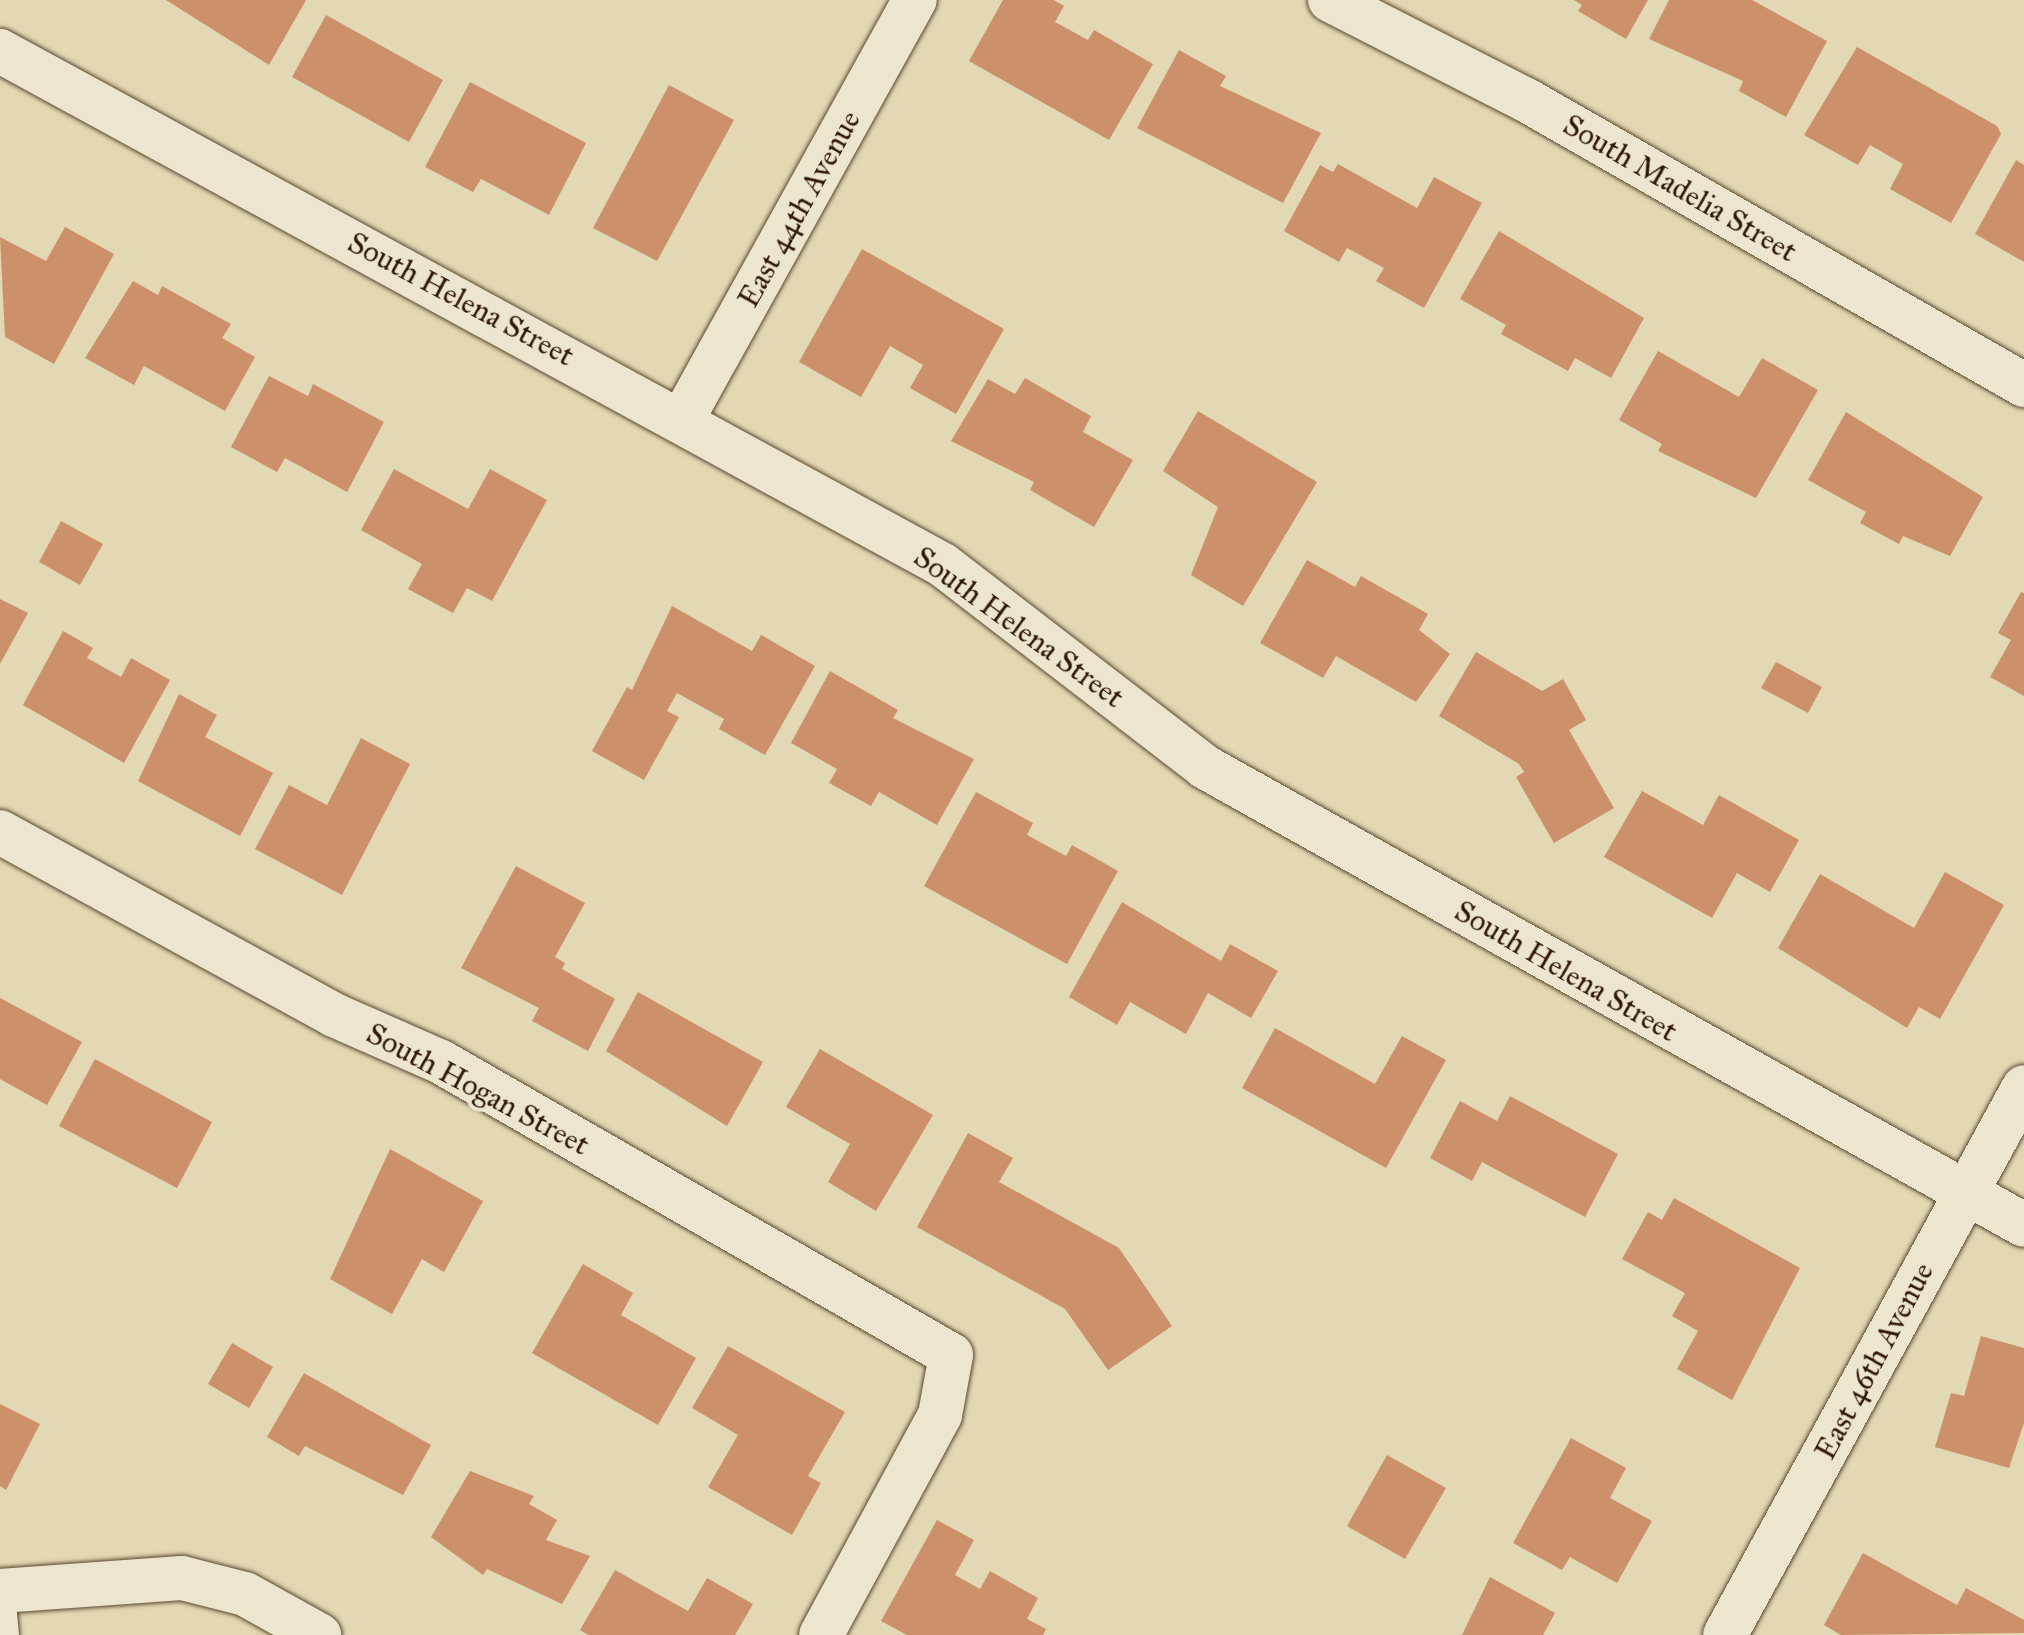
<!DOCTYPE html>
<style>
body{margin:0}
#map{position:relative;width:2024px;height:1635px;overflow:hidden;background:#e2d8b3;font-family:"IM FELL Great Primer",serif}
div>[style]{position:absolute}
.building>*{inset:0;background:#cc916a}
.roads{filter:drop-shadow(0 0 2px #5c4830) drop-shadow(0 0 2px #5c4830)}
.lane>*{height:24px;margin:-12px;padding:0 12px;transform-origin:12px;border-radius:12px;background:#ece6ce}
.street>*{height:44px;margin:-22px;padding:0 22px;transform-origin:22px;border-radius:22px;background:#ece6ce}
.secondary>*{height:44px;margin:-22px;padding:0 22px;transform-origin:22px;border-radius:22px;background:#ece6ce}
span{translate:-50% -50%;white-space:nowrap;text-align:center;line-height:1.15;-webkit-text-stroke:8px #ece6ce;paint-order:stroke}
.street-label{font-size:30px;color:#301805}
</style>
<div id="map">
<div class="building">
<i style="clip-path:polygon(166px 0,306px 0,269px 65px)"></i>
<i style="clip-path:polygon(1003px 0,1054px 0,1064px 6px,1055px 22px,1088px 40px,1094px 30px,1153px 64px,1109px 140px,969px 61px)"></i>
<i style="clip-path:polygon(1574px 0,1648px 0,1626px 39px,1578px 11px,1582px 5px)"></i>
<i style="clip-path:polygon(1669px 0,1752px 0,1827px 41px,1786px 117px,1739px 91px,1743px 81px,1649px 39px)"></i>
<i style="clip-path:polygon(326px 15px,443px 80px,409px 142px,292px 77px)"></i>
<i style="clip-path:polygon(1857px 47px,1997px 126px,2001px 134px,1951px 223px,1890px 189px,1903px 164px,1870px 145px,1858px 165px,1804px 135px)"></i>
<i style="clip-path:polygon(1179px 50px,1226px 76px,1220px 86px,1321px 133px,1283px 203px,1137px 128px)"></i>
<i style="clip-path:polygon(470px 82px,586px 143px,549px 215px,481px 179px,473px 192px,425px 167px)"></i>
<i style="clip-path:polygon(669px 85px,734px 120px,657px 261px,593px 228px)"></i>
<i style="clip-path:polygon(2016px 160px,2024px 165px,2024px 262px,1975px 234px)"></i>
<i style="clip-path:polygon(1338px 164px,1417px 208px,1434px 177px,1482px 203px,1424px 308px,1376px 281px,1384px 268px,1347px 248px,1339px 262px,1284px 231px,1320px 165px,1333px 172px)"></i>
<i style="clip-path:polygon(65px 227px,114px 254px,54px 364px,5px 337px,0 237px,46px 261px)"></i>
<i style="clip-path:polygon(1499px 231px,1644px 318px,1611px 378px,1575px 358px,1568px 371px,1501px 334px,1506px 325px,1460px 299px)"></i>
<i style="clip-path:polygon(862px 249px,1004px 329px,956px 414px,910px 388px,923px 365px,890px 346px,861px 397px,799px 362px)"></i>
<i style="clip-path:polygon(133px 281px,158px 295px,162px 286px,231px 324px,222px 338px,255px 357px,225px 411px,144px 366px,134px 385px,85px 358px)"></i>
<i style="clip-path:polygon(1658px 351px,1739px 397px,1762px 358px,1818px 390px,1756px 498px,1658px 451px,1662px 444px,1619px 420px)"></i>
<i style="clip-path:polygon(269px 376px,308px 396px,313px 384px,384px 422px,347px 492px,285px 458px,277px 472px,231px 447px)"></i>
<i style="clip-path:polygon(1025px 378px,1091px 416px,1083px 432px,1133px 460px,1094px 527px,1030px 490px,1034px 482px,951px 441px,988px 379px,1015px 394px)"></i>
<i style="clip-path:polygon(1198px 411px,1317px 482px,1243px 606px,1191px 575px,1218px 507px,1163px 471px)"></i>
<i style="clip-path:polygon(1846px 412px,1983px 497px,1950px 556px,1903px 536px,1899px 544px,1860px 523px,1866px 512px,1808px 480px)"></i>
<i style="clip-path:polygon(394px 469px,468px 509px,490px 469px,547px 500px,492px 601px,467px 588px,453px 613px,408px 589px,422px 564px,361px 530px)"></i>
<i style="clip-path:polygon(61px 521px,103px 544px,80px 585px,39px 562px)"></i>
<i style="clip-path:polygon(1307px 560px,1355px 587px,1361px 576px,1428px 614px,1419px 630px,1450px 654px,1416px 702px,1336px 656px,1323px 678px,1260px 643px)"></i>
<i style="clip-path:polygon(2021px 592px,2024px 593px,2024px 696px,1990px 677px,2011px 640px,1998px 633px)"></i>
<i style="clip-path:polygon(0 599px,28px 613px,0 664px)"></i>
<i style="clip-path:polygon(672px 606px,752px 651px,761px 635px,815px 666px,765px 755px,719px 729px,724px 719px,677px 693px,667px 711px,679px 717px,644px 780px,592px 751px,627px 687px,632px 690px)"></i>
<i style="clip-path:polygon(63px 631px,93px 648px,87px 658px,121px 677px,131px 658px,170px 680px,124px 763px,23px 705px)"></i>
<i style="clip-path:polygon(1476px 652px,1542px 691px,1563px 679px,1586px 720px,1569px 730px,1614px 808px,1554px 843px,1516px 777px,1524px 772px,1519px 764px,1439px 716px)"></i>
<i style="clip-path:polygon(1776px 662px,1822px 687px,1808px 713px,1761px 688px)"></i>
<i style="clip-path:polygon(830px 671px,898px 710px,893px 718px,974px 759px,937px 825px,879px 792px,871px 806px,829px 783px,837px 769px,791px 743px)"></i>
<i style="clip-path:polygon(179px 694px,217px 715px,205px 737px,273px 773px,240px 836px,138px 781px)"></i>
<i style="clip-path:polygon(361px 738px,410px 764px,342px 895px,255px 849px,289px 785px,327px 805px)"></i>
<i style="clip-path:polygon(1642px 791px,1703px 825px,1719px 795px,1799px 840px,1770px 892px,1737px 873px,1712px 918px,1604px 857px)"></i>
<i style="clip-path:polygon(976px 792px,1033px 823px,1027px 835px,1066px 856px,1072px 845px,1118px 871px,1067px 964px,924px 886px)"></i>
<i style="clip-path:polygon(516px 866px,585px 903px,555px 957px,565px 963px,562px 969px,615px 999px,588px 1051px,532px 1021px,539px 1008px,461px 968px)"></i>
<i style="clip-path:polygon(1945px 872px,2004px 905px,1940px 1019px,1919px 1007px,1907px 1028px,1778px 948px,1820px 874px,1914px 928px)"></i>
<i style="clip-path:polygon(1122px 902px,1221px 961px,1230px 944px,1278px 971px,1251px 1018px,1208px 993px,1186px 1034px,1130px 1002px,1117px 1025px,1069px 997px)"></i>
<i style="clip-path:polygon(638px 992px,763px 1062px,727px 1126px,606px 1051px)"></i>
<i style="clip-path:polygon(0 998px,82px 1042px,47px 1105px,0 1079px)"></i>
<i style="clip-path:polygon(1275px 1028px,1375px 1084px,1402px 1036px,1446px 1060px,1386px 1168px,1242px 1088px)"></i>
<i style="clip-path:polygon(820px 1049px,933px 1115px,876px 1211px,828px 1182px,850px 1144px,786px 1107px)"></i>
<i style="clip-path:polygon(95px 1059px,212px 1122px,177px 1188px,59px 1126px)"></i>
<i style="clip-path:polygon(1510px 1096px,1618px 1154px,1585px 1217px,1482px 1162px,1472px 1181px,1430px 1158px,1460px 1101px,1497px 1121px)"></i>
<i style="clip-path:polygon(968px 1133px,1013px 1158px,999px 1182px,1119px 1248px,1172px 1326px,1108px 1370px,1065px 1309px,917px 1227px)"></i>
<i style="clip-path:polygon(390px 1149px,483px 1201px,444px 1272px,422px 1259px,392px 1314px,330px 1279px)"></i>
<i style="clip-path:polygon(1674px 1198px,1800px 1268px,1732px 1400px,1677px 1369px,1698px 1331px,1672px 1316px,1685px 1293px,1622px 1259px,1648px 1212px,1662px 1220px)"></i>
<i style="clip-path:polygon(583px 1264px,633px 1293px,621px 1315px,696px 1358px,658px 1425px,532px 1353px)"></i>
<i style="clip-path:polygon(1981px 1336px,2024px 1348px,2024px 1423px,2009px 1468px,1935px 1447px,1951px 1393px,1964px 1396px)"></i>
<i style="clip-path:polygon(232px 1343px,273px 1367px,249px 1408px,208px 1384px)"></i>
<i style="clip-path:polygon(728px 1346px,845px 1412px,808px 1476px,821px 1483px,792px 1535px,708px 1487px,738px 1435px,692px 1408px)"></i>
<i style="clip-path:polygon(304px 1373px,431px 1445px,403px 1495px,305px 1446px,299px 1456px,267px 1437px)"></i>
<i style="clip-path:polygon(0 1404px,40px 1424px,6px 1490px,0 1486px)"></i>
<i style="clip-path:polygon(1571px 1438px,1626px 1468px,1610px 1498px,1652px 1521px,1617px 1583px,1570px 1557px,1562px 1570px,1513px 1543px)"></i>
<i style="clip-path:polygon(1387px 1455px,1446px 1488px,1405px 1559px,1347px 1526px)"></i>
<i style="clip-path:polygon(470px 1471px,534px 1496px,529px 1504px,557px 1520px,546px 1540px,590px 1556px,562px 1604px,487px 1569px,483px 1575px,431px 1537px)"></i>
<i style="clip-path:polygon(937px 1520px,974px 1540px,955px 1575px,980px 1589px,990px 1571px,1038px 1598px,1027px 1619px,1046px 1629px,1043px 1635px,907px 1635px,881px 1621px)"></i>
<i style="clip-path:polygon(1863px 1553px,1957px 1605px,1966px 1588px,2024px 1620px,2024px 1633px,1841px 1635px,1824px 1625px)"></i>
<i style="clip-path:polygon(615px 1570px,688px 1611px,707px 1578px,753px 1604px,735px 1635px,588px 1635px,580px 1630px)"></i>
<i style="clip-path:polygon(1490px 1577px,1555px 1613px,1543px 1635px,1462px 1635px)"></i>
</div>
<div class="roads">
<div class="lane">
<i style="left:3px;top:1592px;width:43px;rotate:84.7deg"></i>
</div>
<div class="street">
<i style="left:1330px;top:0;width:222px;rotate:27deg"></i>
<i style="left:1528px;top:101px;width:572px;rotate:29.79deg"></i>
<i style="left:0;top:51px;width:1074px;rotate:28.59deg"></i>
<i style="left:943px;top:565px;width:331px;rotate:37.6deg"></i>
<i style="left:1205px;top:767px;width:938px;rotate:29.21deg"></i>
<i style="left:683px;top:418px;width:478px;rotate:-61deg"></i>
<i style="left:0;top:832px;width:381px;rotate:28.7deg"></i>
<i style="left:334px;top:1015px;width:117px;rotate:23.7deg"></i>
<i style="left:441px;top:1062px;width:588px;rotate:29.88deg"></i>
<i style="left:951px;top:1355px;width:61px;rotate:100.4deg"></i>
<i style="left:940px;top:1415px;width:250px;rotate:118.4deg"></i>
<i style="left:1725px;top:1635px;width:624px;rotate:-61.38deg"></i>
</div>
<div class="secondary">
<i style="left:0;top:1591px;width:182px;rotate:-4.1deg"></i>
<i style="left:182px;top:1578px;width:65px;rotate:14.3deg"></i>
<i style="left:245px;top:1594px;width:85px;rotate:29deg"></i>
</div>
</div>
<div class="street-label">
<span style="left:1680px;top:188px;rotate:30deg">South Madelia Street</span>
<span style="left:799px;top:209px;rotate:-61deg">East 44th Avenue</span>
<span style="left:461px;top:299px;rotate:28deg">South Helena Street</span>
<span style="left:1019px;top:627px;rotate:36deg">South Helena Street</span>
<span style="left:1566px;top:971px;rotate:30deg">South Helena Street</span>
<span style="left:478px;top:1089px;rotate:28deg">South Hogan Street</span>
<span style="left:1874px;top:1361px;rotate:-62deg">East 46th Avenue</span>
</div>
</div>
